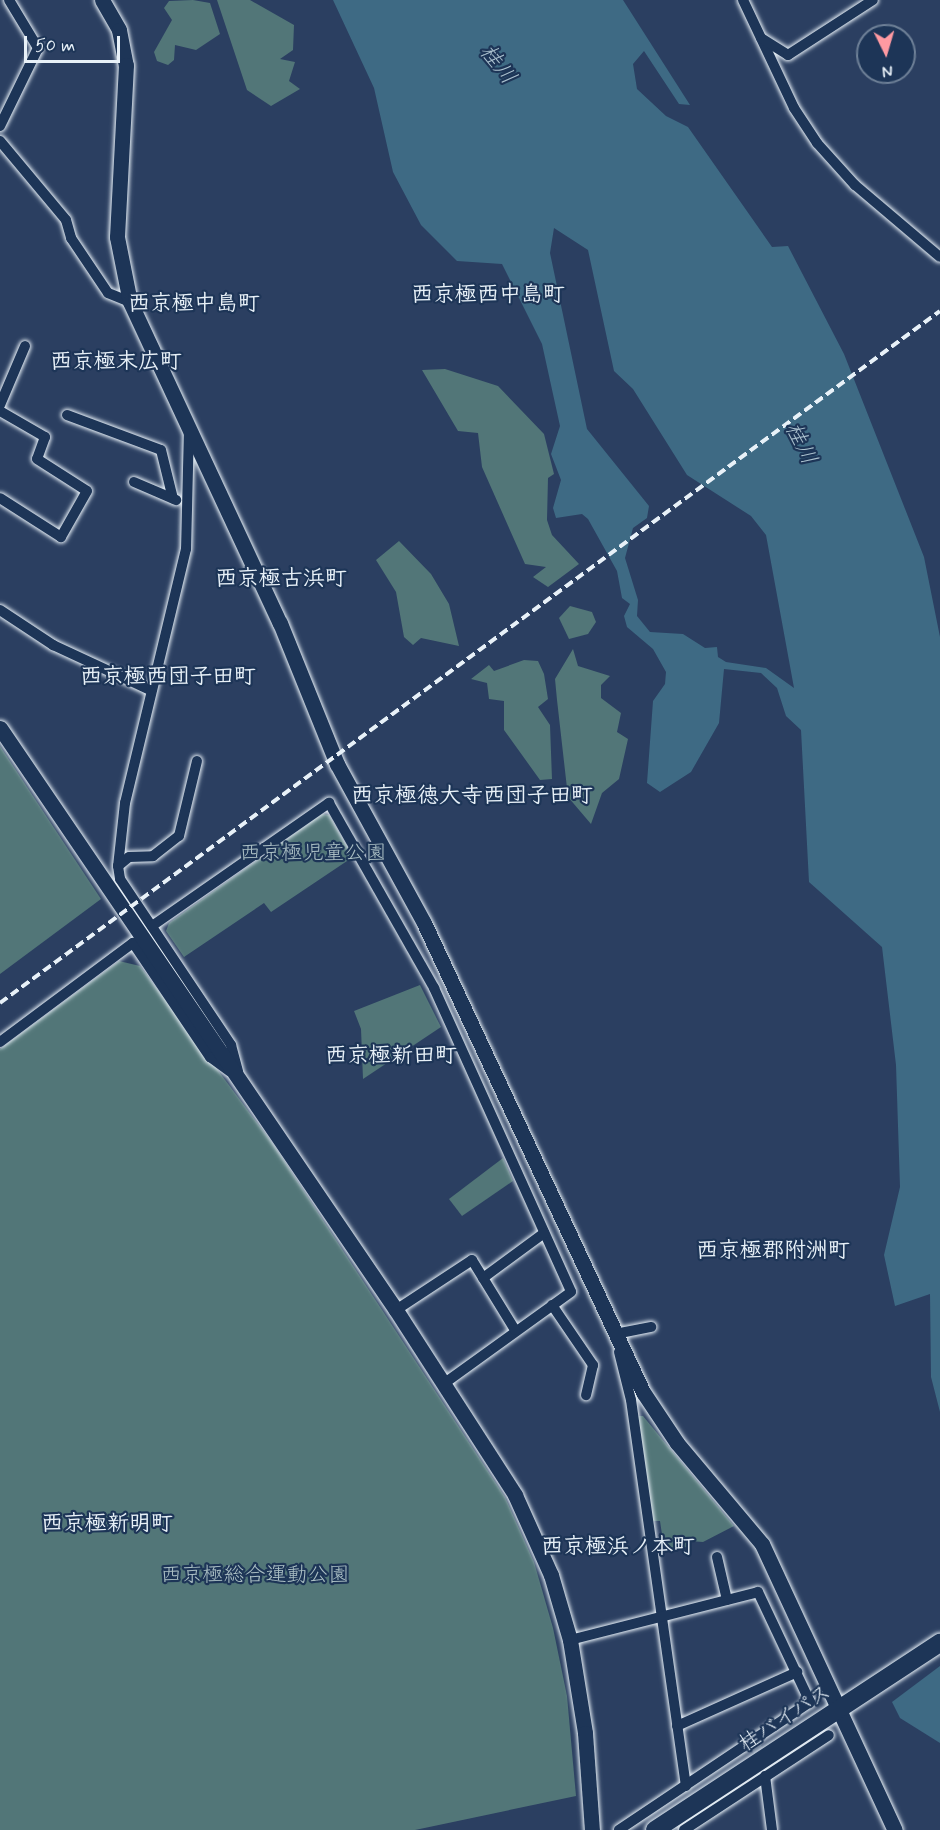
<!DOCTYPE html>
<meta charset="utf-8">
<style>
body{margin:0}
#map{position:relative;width:940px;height:1830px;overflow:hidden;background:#2b3f61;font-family:Mynerve,"Klee One",sans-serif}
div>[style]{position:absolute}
.green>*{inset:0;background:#527678}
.water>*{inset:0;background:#3e6a84}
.street-tunnel>*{height:10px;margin-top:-5px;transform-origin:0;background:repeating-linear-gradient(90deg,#475a78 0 10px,transparent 0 15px)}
.roads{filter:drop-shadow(0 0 2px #e8f1f8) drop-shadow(0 0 2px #e8f1f8)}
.street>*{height:10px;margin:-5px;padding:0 5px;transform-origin:5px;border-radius:5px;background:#1d3557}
.secondary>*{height:15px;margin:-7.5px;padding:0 7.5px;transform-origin:7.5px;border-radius:7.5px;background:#1d3557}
.highway>*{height:18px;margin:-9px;padding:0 9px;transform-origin:9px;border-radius:9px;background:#1d3557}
.rail>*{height:4px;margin-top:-2px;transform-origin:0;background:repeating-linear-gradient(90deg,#e8f1f8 0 9px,transparent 0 13.5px)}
span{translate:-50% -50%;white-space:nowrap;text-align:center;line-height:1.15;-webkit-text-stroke:4.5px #1d3557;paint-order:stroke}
.park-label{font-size:21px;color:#acc0c5}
.street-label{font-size:21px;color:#e8f1f8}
.water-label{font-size:22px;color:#acc2cf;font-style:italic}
.neighbourhood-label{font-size:22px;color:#e8f1f8;font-weight:700}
.north{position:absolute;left:856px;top:24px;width:60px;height:60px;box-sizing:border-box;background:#1d3557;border:2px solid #6e8097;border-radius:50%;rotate:175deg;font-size:16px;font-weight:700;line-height:24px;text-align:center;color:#e8f1f8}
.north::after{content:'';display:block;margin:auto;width:21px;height:27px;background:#ff9aa2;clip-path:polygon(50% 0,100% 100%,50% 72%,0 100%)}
.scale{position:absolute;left:24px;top:36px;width:96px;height:27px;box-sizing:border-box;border:3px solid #e8f1f8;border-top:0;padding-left:8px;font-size:18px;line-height:21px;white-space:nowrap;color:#e8f1f8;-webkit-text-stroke:4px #1d3557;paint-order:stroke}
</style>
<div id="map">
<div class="green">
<i style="clip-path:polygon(193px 0,210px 3px,220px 34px,196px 50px,175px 45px,174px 60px,168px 65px,157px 61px,154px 52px,172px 20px,164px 8px,169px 1px)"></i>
<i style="clip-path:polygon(217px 0,250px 0,294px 25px,293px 50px,280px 59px,295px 62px,289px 81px,300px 89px,271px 106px,247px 90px)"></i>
<i style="clip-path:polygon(445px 369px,498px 386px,544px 434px,554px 474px,548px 478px,547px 520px,552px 535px,579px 564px,548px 587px,533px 577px,546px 567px,525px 564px,482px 467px,478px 433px,458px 431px,422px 370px)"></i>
<i style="clip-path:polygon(399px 541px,431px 574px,449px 604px,459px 646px,421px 638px,413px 645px,404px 637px,396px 592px,376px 560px)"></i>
<i style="clip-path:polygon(570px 606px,592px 612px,596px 622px,588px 634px,569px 639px,559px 618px)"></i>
<i style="clip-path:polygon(573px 649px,578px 666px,610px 676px,601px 685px,601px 698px,621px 713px,617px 732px,628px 739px,619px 779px,602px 793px,591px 824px,568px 797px,557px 700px,555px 679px)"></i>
<i style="clip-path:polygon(524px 660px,538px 661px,544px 674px,548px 699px,538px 707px,550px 725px,552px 779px,540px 780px,504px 730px,504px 701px,489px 699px,487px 683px,471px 679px,489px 665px,494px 671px)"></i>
<i style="clip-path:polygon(0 746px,101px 899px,0 974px)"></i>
<i style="clip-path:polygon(322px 814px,329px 815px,353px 857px,271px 912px,264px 903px,184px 957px,166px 931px,169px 923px)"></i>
<i style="clip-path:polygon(119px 961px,140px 966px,273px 1144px,505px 1497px,534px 1562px,553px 1628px,567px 1696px,576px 1796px,415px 1830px,0 1830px,0 1049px)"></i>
<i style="clip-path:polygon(420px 985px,441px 1027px,363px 1079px,361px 1029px,354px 1011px)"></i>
<i style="clip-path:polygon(503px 1158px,513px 1181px,462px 1216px,449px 1199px)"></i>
<i style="clip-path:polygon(637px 1416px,643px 1416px,734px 1526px,703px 1542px,689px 1541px,690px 1547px,664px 1548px,660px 1521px,652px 1521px)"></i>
</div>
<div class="water">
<i style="clip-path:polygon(evenodd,333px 0,623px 0,690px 105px,679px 104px,644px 51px,633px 64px,637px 89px,666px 116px,688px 127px,772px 247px,788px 246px,844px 354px,924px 557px,940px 637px,940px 1412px,931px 1377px,930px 1294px,895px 1306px,884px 1255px,900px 1187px,896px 1065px,882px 947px,809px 882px,801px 730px,786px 716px,777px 688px,761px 673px,724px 669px,719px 723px,691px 772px,660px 792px,647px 783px,653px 701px,665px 684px,666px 672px,653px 649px,627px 627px,624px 616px,630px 604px,622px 598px,617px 571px,588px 519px,582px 514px,556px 518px,553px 508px,561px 480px,551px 454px,560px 426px,542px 344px,502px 264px,457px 261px,421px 225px,393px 172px,374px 88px,333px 0,554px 228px,588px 250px,614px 371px,633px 389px,687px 475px,751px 516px,766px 535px,794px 688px,766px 668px,726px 662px,718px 657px,717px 647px,705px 648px,683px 634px,650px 632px,637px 616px,638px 600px,625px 558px,633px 528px,647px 518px,649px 506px,587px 429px,550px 253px,554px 228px)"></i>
<i style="clip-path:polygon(940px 1666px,940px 1743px,900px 1718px,892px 1702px)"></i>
</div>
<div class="street-tunnel">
<i style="left:753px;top:1742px;width:36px;rotate:58deg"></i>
</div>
<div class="roads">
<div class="street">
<i style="left:743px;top:0;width:119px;rotate:64.7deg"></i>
<i style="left:794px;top:108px;width:42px;rotate:56.7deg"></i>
<i style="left:817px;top:143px;width:57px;rotate:47.9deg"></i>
<i style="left:855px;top:185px;width:111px;rotate:40.3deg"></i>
<i style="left:761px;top:38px;width:32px;rotate:32deg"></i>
<i style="left:788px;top:55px;width:101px;rotate:-32.9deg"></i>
<i style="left:0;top:126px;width:87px;rotate:-64deg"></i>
<i style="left:38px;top:48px;width:56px;rotate:-121.1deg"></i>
<i style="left:0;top:141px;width:103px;rotate:50.1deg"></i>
<i style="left:66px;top:220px;width:19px;rotate:74deg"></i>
<i style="left:71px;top:238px;width:66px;rotate:56.1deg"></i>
<i style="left:108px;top:293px;width:24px;rotate:22deg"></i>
<i style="left:0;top:405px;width:64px;rotate:-67deg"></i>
<i style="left:0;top:411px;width:52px;rotate:30deg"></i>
<i style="left:45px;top:437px;width:23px;rotate:110deg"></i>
<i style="left:37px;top:459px;width:59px;rotate:32.6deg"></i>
<i style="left:87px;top:491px;width:53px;rotate:119.5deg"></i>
<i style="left:61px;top:537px;width:72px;rotate:-147.4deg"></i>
<i style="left:67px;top:415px;width:100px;rotate:20.4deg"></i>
<i style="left:161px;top:450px;width:50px;rotate:76.2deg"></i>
<i style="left:189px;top:428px;width:121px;rotate:91.4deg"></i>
<i style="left:186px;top:549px;width:261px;rotate:103.5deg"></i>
<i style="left:125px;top:803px;width:63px;rotate:96.3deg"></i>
<i style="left:118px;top:866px;width:13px;rotate:81deg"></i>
<i style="left:120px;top:879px;width:200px;rotate:56.2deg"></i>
<i style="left:231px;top:1045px;width:28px;rotate:75deg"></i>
<i style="left:134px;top:482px;width:46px;rotate:23.2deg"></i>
<i style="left:0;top:610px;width:64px;rotate:33.4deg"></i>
<i style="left:53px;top:645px;width:107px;rotate:24.9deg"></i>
<i style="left:118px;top:866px;width:14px;rotate:-39deg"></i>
<i style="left:129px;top:857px;width:24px;rotate:-2deg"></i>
<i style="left:153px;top:856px;width:33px;rotate:-38deg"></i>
<i style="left:179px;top:836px;width:77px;rotate:-76.5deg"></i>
<i style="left:152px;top:926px;width:216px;rotate:-34.8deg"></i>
<i style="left:329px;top:803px;width:213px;rotate:60.4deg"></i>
<i style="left:434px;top:988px;width:333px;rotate:65.7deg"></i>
<i style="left:571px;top:1292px;width:155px;rotate:144.2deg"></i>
<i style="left:0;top:1042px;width:166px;rotate:-36.7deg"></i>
<i style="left:133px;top:943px;width:138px;rotate:56deg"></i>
<i style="left:210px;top:1057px;width:24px;rotate:36deg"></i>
<i style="left:483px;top:1278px;width:76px;rotate:-36.4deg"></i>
<i style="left:552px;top:1305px;width:73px;rotate:55.7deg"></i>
<i style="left:593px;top:1365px;width:31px;rotate:103deg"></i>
<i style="left:396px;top:1310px;width:91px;rotate:-33.3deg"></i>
<i style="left:472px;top:1260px;width:82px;rotate:58.4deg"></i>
<i style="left:615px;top:1334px;width:37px;rotate:-11deg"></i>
<i style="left:619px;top:1352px;width:49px;rotate:76deg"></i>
<i style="left:631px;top:1400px;width:390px;rotate:81.9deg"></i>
<i style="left:717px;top:1557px;width:44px;rotate:76.9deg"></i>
<i style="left:570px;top:1640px;width:194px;rotate:-14.3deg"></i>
<i style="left:758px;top:1592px;width:122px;rotate:64.7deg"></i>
<i style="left:810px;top:1702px;width:230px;rotate:146.2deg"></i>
<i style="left:677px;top:1726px;width:132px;rotate:-24.2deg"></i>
<i style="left:765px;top:1776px;width:54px;rotate:82.6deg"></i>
<i style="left:684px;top:1830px;width:173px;rotate:-33.2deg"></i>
</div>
<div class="secondary">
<i style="left:102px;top:0;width:34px;rotate:60deg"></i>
<i style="left:119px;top:30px;width:36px;rotate:79deg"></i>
<i style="left:126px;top:65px;width:172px;rotate:93deg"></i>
<i style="left:117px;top:237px;width:66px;rotate:78.7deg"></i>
<i style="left:130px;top:302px;width:354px;rotate:65deg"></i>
<i style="left:280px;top:623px;width:152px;rotate:68deg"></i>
<i style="left:337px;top:764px;width:181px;rotate:61.3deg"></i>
<i style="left:424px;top:923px;width:518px;rotate:64.97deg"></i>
<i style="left:643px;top:1392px;width:61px;rotate:56.3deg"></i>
<i style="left:677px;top:1443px;width:132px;rotate:49.9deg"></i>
<i style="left:762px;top:1544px;width:315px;rotate:65.1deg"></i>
<i style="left:0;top:728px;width:704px;rotate:55.77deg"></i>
<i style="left:396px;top:1310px;width:220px;rotate:57.2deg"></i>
<i style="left:515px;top:1495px;width:88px;rotate:65.8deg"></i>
<i style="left:551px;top:1575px;width:68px;rotate:73.7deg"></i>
<i style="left:570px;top:1640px;width:94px;rotate:80.8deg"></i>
<i style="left:585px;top:1733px;width:97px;rotate:85.9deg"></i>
</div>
<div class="highway">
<i style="left:655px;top:1830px;width:341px;rotate:-33.3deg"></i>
</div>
</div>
<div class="rail">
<i style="left:0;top:1003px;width:1167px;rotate:-36.36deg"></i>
</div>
<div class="park-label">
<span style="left:313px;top:853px">西京極児童公園</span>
<span style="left:255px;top:1575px">西京極総合運動公園</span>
</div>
<div class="street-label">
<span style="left:785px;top:1718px;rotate:-33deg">桂バイパス</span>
</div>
<div class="water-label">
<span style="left:497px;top:65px;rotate:52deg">桂川</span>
<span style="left:800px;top:444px;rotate:64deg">桂川</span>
</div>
<div class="neighbourhood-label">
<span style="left:488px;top:296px">西京極西中島町</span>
<span style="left:194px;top:305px">西京極中島町</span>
<span style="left:116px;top:363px">西京極末広町</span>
<span style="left:281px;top:580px">西京極古浜町</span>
<span style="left:168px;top:678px">西京極西団子田町</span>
<span style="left:472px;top:797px">西京極徳大寺西団子田町</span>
<span style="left:391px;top:1057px">西京極新田町</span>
<span style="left:773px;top:1252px">西京極郡附洲町</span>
<span style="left:107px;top:1525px">西京極新明町</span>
<span style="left:618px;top:1548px">西京極浜ノ本町</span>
</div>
<div class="north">N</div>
<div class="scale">50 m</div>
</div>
